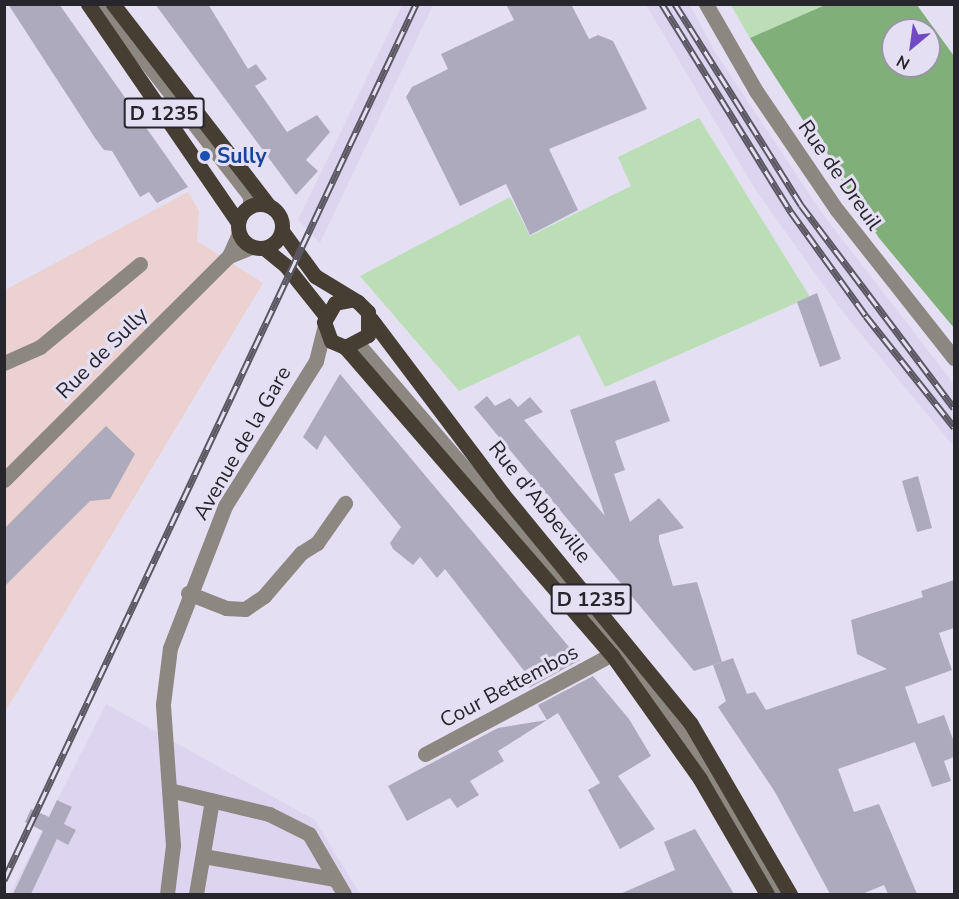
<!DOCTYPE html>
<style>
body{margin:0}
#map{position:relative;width:959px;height:899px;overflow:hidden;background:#e4dff3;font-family:"Nunito Sans",sans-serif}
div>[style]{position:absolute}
.built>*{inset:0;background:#ddd5f0}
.industrial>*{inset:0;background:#ecd1d1}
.green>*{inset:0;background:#bbdeb6}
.forest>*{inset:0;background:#80af7a}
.building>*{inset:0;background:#aeaabd}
.minor>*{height:15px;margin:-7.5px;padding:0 7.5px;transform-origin:7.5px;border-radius:7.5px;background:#8c8780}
.major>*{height:15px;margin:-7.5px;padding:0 7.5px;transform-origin:7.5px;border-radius:7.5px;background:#463e32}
.major>.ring{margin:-7.5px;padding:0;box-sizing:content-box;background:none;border:15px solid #463e32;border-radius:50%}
.rail>*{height:7px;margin-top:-3.5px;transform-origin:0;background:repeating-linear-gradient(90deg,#e4dff3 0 14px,#5b5863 0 28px);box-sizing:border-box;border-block:2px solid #5b5863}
.dots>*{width:16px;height:16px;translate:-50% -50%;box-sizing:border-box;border:3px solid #e4dff3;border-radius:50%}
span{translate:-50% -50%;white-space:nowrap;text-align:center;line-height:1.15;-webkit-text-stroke:6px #e4dff3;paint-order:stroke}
.shield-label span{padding:2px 4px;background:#e4dff3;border:2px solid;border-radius:4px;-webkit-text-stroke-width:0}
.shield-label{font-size:20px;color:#28262d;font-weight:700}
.transit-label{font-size:21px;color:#164399;font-weight:700}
.left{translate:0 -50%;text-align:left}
.street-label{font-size:21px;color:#28262d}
.frame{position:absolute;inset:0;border:6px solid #28262d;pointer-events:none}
.north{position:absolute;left:881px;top:18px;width:60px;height:60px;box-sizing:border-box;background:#e4dff3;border:2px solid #9995a4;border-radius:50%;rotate:209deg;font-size:16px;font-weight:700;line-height:24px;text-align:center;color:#28262d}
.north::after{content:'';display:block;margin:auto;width:21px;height:27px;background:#704ac3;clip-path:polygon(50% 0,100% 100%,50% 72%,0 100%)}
</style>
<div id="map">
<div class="built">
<i style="clip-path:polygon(402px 5px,433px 5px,320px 243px,298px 220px)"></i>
<i style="clip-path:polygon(646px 5px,690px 5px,715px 52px,822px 213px,954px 384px,954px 447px,842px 311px,755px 189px)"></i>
<i style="clip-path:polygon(106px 704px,315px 820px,360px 894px,10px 894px)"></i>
</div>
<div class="industrial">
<i style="clip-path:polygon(188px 192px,199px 211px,197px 241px,263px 283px,5px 712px,5px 290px)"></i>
</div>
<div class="green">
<i style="clip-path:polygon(731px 5px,825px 5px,750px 38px)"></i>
<i style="clip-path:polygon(699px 118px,810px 297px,605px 387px,579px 335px,459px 391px,360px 276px,510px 197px,530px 236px,631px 186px,618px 157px)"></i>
</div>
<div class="forest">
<i style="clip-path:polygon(evenodd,825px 5px,917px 5px,954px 56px,954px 328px,879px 238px,750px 38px,825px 5px,893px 30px,929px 30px,929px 66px,893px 66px,893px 30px)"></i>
</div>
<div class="building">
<i style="clip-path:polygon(8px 4px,59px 4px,188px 187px,157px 203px,149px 192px,140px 197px,112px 151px,104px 150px,95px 138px)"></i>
<i style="clip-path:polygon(155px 4px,208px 4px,248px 69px,256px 64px,267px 79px,255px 86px,287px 132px,317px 115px,330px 132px,306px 160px,318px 171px,296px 195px)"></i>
<i style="clip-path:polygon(506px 4px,571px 4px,589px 39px,598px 35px,613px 41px,647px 109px,549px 149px,578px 210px,530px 235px,506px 184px,460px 206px,406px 97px,412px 87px,448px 69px,441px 54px,514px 20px)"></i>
<i style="clip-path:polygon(817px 293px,841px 359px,820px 367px,797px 302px)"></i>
<i style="clip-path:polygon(340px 374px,450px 505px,580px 660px,529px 688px,532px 681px,445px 569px,437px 578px,420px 557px,413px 565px,393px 549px,390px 543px,401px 527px,325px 435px,317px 450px,303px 437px)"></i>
<i style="clip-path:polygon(655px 380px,670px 421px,615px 441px,625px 470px,614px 474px,630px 522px,659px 498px,684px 528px,659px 535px,659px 541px,673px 586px,697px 582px,722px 662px,694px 671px,474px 407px,487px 396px,495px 406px,510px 398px,518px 407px,530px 397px,543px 412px,524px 420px,605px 516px,570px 410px)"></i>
<i style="clip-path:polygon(106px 426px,135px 454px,110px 499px,90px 501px,4px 587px,4px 529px)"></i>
<i style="clip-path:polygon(918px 476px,932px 528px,917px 532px,902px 481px)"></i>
<i style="clip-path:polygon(954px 580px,954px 628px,939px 633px,952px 670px,905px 687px,918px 724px,944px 715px,954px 742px,954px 757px,944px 761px,951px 781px,932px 787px,915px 742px,838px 769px,854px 812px,879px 804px,917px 894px,888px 894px,884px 885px,862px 894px,830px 894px,775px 792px,718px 707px,726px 701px,713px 665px,733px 658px,747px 694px,755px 692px,766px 710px,887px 669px,857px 654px,851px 620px,923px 597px,921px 591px)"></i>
<i style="clip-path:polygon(593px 676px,629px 719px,651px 756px,618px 776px,655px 829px,620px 849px,588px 790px,600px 783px,558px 713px,498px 751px,504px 761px,470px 781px,479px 795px,457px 808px,450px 798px,407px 821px,388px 786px,498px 728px,547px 720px,538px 705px)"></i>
<i style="clip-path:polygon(57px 800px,72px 807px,64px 824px,76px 830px,68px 845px,57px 839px,31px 894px,13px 894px,43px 831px,25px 822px,31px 809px,49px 817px)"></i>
<i style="clip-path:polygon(695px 829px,734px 894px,620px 894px,675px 870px,664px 842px)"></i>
</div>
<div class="minor">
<i style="left:101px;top:4px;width:243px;rotate:52.2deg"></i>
<i style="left:250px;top:196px;width:10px;rotate:90deg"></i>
<i style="left:706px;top:4px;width:100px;rotate:60.1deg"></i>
<i style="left:756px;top:91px;width:144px;rotate:55.8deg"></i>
<i style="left:837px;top:210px;width:189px;rotate:51.7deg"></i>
<i style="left:229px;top:256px;width:24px;rotate:-22deg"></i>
<i style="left:358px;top:344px;width:402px;rotate:49.3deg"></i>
<i style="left:620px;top:649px;width:154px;rotate:53.7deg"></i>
<i style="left:711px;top:773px;width:138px;rotate:61deg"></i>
<i style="left:4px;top:363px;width:39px;rotate:-24deg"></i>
<i style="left:40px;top:347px;width:130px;rotate:-39.7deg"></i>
<i style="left:4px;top:480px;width:317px;rotate:-44.9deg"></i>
<i style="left:229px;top:256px;width:24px;rotate:-66deg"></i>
<i style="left:188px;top:593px;width:41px;rotate:21.5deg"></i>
<i style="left:226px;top:608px;width:19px;rotate:3deg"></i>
<i style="left:245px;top:609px;width:23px;rotate:-34deg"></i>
<i style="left:264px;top:596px;width:57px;rotate:-49.3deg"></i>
<i style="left:301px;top:553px;width:19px;rotate:-32deg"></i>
<i style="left:317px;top:543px;width:49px;rotate:-55deg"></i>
<i style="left:425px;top:754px;width:223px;rotate:-28.1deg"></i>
<i style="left:169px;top:790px;width:103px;rotate:13.5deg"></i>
<i style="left:269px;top:814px;width:45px;rotate:26.6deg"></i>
<i style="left:309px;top:834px;width:69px;rotate:59.7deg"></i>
<i style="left:203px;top:856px;width:134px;rotate:9.9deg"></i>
<i style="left:167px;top:894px;width:49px;rotate:-83deg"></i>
<i style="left:173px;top:845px;width:141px;rotate:-94.1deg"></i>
<i style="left:163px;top:704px;width:56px;rotate:-82.9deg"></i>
<i style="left:170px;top:648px;width:152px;rotate:-68.8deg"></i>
<i style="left:225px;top:506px;width:171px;rotate:-57.9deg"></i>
<i style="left:316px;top:361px;width:34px;rotate:-76deg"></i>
<i style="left:196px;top:894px;width:95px;rotate:-80.3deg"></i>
</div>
<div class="major">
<i style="left:88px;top:4px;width:265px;rotate:55.5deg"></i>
<i style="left:113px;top:4px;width:255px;rotate:52.3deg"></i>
<i class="ring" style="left:238px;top:204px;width:29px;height:29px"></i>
<i style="left:282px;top:231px;width:56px;rotate:53.7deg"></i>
<i style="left:315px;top:276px;width:50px;rotate:31.2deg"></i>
<i style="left:358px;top:302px;width:14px;rotate:45deg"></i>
<i style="left:368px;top:312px;width:23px;rotate:90deg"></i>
<i style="left:368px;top:335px;width:26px;rotate:152deg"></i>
<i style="left:345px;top:347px;width:15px;rotate:-157deg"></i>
<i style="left:331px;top:341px;width:20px;rotate:-110deg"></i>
<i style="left:324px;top:322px;width:22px;rotate:-60deg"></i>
<i style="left:335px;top:303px;width:16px;rotate:-11deg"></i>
<i style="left:264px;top:248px;width:28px;rotate:39deg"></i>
<i style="left:286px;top:266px;width:63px;rotate:51.5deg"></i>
<i style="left:371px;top:319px;width:218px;rotate:53deg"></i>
<i style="left:502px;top:493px;width:298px;rotate:50.7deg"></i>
<i style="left:691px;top:724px;width:197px;rotate:59.8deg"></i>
<i style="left:345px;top:347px;width:408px;rotate:49.1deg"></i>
<i style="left:612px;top:655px;width:152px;rotate:54.6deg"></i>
<i style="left:700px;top:779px;width:133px;rotate:59.8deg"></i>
</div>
<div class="rail">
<i style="left:662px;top:4px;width:245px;rotate:58.2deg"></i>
<i style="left:791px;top:212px;width:128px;rotate:54.2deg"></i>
<i style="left:866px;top:316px;width:142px;rotate:51.6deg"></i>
<i style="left:675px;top:4px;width:237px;rotate:57.9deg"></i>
<i style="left:801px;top:205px;width:254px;rotate:53deg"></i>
<i style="left:4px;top:880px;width:968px;rotate:-64.81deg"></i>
</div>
<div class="dots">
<i style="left:205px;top:156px;background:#1a4fb4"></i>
</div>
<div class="shield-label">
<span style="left:164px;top:113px">D 1235</span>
<span style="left:591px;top:599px">D 1235</span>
</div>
<div class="transit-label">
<span class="left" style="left:217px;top:156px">Sully</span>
</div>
<div class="street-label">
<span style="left:840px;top:175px;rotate:55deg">Rue de Dreuil</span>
<span style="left:102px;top:353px;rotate:-45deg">Rue de Sully</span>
<span style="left:242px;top:443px;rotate:-60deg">Avenue de la Gare</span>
<span style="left:540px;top:502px;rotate:51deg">Rue d'Abbeville</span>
<span style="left:509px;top:686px;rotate:-28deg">Cour Bettembos</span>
</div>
<div class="frame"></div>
<div class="north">N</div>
</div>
